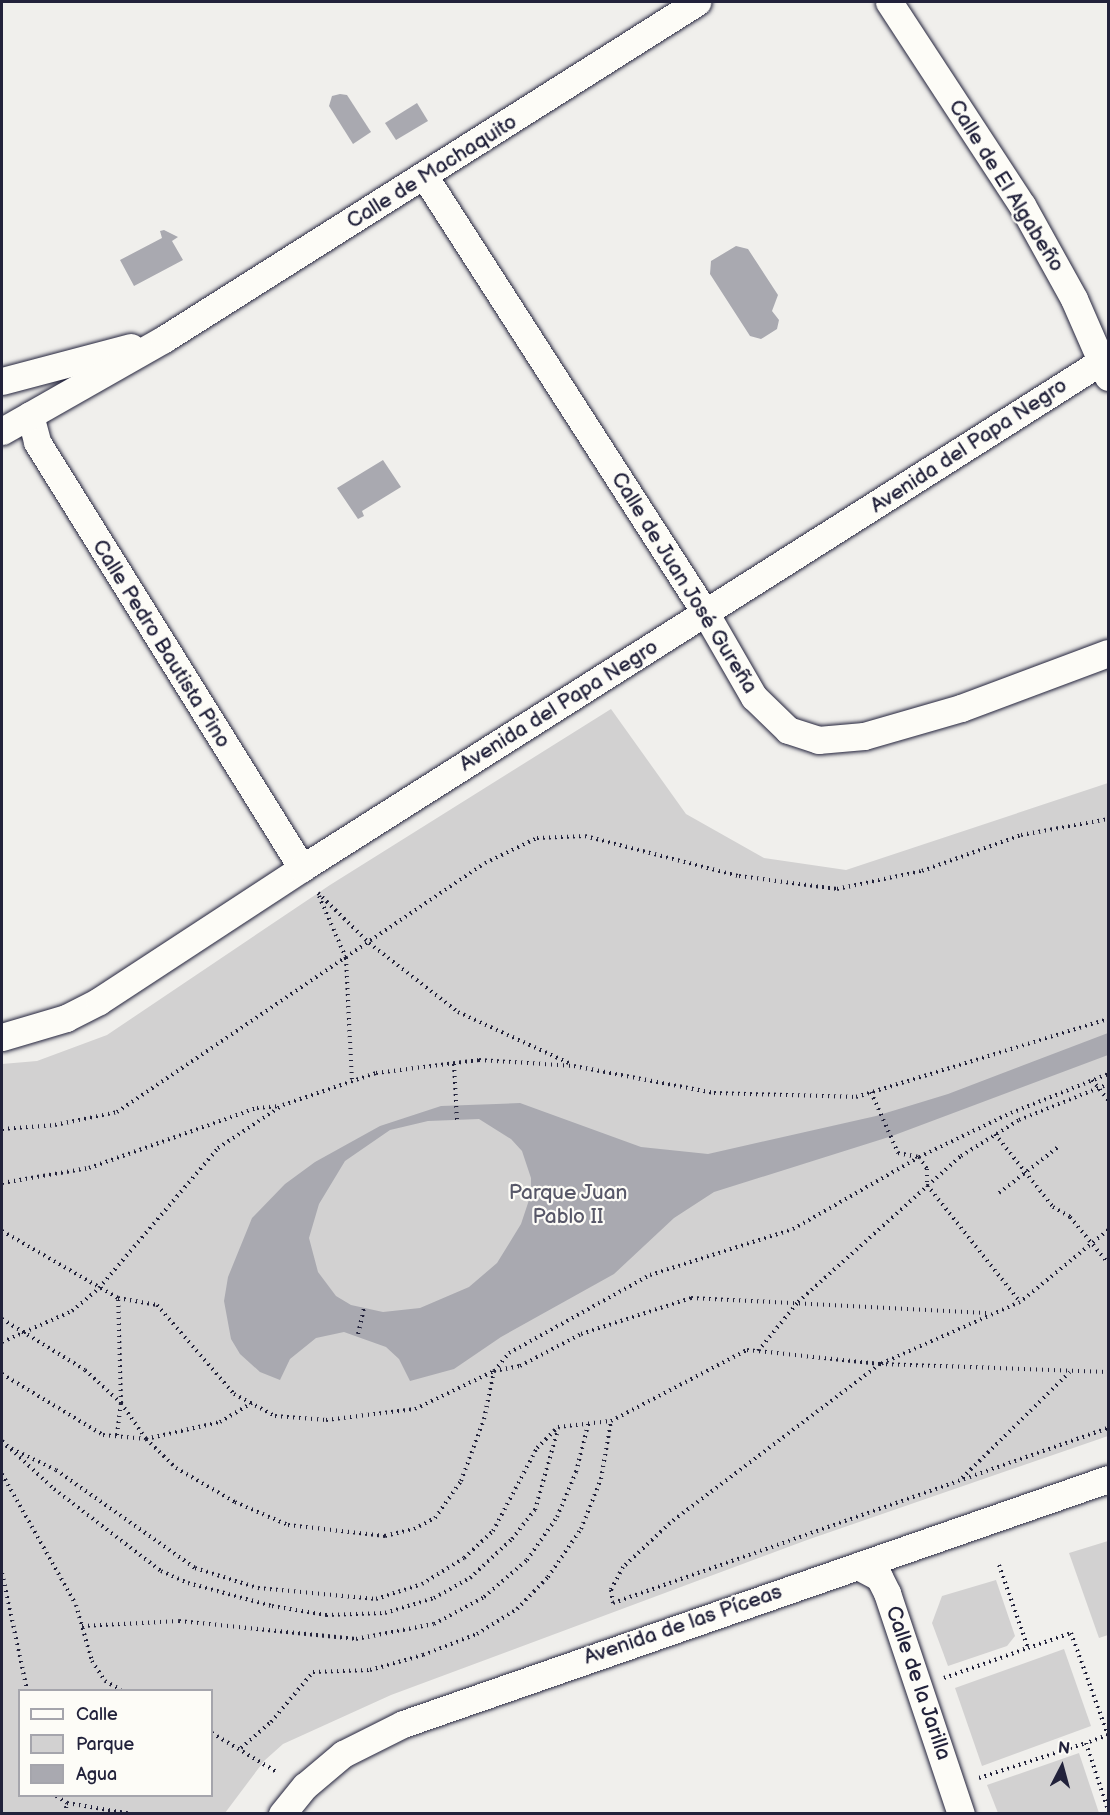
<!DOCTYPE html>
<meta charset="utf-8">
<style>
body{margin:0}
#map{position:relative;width:1110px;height:1815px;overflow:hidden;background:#f0efec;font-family:"Balsamiq Sans",sans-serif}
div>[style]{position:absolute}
.green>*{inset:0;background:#d2d1d1}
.water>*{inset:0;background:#a9a9b0}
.path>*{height:4px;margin-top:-2px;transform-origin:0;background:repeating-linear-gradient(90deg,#22223b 0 1.5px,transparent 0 6px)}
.roads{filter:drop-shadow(0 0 2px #22223b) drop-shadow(0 0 2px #22223b)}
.street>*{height:27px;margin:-13.5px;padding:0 13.5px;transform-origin:13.5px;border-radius:13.5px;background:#fdfcf7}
span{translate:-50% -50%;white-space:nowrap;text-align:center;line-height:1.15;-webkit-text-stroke:4.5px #fdfcf7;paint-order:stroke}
.street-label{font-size:21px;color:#22223b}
.park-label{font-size:21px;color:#575768}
.frame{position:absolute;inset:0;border:3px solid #22223b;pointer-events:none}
.legend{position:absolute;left:18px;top:1689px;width:195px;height:108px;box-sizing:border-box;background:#fdfcf7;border:2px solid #a5a5ac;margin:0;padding:8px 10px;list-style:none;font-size:18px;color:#22223b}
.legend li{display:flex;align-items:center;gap:12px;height:30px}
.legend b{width:30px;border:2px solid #a5a5ac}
.north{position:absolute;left:1032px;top:1737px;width:60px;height:60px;-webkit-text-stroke:4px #fdfcf7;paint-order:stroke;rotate:6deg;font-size:16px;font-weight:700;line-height:24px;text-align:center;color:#22223b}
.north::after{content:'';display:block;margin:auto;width:21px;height:27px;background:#22223b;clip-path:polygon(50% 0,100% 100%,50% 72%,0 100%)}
</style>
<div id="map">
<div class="green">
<i style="clip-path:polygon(evenodd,611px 709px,686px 814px,764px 858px,846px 870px,1108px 783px,1108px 1436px,807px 1540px,391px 1695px,283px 1744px,264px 1761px,225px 1813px,2px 1814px,2px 1064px,37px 1061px,107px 1035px,330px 885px,611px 709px,20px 1690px,212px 1690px,212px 1796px,20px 1796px,20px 1690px)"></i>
<i style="clip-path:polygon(1108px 1541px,1108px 1635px,1099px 1638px,1069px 1553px)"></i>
<i style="clip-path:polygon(996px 1580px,1015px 1636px,1007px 1646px,948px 1666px,932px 1623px,942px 1596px)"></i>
<i style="clip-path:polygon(1064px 1649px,1091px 1726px,982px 1766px,955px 1688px)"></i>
<i style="clip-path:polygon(1079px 1753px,1099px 1813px,998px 1813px,987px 1785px)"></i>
</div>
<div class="water">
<i style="clip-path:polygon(340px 94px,347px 95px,371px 132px,353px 144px,329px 106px,332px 96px)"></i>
<i style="clip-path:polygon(417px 103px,428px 121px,396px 140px,385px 123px)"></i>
<i style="clip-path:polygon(164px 230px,178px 237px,172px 241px,183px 260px,134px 286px,120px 260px,162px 238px,160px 231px)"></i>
<i style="clip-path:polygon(736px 246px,748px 249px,778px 295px,772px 311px,779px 320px,777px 329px,761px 339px,750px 336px,710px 274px,711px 261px)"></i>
<i style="clip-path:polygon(383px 460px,401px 487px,362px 511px,364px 516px,358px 519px,337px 488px)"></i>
<i style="clip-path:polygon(evenodd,1108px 1033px,1108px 1055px,892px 1136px,714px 1192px,674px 1218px,614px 1274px,501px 1337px,454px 1369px,410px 1381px,399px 1359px,386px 1347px,344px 1332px,316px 1338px,290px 1359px,280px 1380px,260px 1372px,240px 1354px,231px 1339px,224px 1301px,228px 1277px,252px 1218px,285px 1184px,315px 1162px,380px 1126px,441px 1106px,520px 1103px,641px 1147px,708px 1154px,876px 1116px,948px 1094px,1108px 1033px,479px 1119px,511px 1139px,522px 1151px,531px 1178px,531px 1194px,521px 1224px,497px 1263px,469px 1287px,420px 1308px,383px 1312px,351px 1305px,336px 1296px,318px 1272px,309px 1238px,319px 1204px,345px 1161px,390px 1130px,428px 1121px,479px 1119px)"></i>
</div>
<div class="path">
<i style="left:318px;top:893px;width:71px;rotate:44.4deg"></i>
<i style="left:369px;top:943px;width:113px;rotate:37.8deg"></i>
<i style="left:458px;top:1012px;width:124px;rotate:24.7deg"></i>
<i style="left:319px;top:896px;width:68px;rotate:66.5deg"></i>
<i style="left:346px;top:958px;width:123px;rotate:87.2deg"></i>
<i style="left:454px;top:1064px;width:56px;rotate:86.9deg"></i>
<i style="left:1092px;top:1080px;width:26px;rotate:51deg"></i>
<i style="left:871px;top:1092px;width:67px;rotate:66.1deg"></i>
<i style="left:898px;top:1153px;width:21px;rotate:11deg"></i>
<i style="left:919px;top:1157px;width:14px;rotate:56deg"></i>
<i style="left:927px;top:1169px;width:16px;rotate:90deg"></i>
<i style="left:927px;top:1185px;width:149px;rotate:51.5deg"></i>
<i style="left:2px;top:1129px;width:53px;rotate:-4.3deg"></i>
<i style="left:55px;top:1125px;width:63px;rotate:-11.8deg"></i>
<i style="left:117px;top:1112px;width:444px;rotate:-34.1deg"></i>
<i style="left:485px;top:863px;width:58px;rotate:-25.7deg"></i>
<i style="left:537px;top:838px;width:48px;rotate:-2.4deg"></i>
<i style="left:585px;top:836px;width:159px;rotate:14.6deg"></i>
<i style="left:739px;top:876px;width:99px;rotate:7.6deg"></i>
<i style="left:837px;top:889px;width:87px;rotate:-12deg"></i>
<i style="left:922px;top:871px;width:105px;rotate:-20deg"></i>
<i style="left:1021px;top:835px;width:88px;rotate:-10.4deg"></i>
<i style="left:995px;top:1134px;width:93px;rotate:51.5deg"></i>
<i style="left:1053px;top:1207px;width:20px;rotate:30deg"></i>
<i style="left:1070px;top:1217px;width:60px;rotate:50.4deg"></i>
<i style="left:2px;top:1183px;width:88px;rotate:-9.8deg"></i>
<i style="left:89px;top:1168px;width:178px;rotate:-19.7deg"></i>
<i style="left:257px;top:1108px;width:23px;rotate:-5deg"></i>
<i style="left:999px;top:1193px;width:75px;rotate:-37.9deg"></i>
<i style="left:1108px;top:1230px;width:114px;rotate:140.7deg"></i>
<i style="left:1020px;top:1302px;width:153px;rotate:156.1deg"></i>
<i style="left:880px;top:1364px;width:263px;rotate:142.9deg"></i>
<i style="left:670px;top:1523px;width:64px;rotate:136.9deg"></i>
<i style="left:623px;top:1567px;width:26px;rotate:118deg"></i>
<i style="left:611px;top:1590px;width:13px;rotate:81deg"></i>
<i style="left:613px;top:1603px;width:525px;rotate:-19.47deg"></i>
<i style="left:2px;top:1231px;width:134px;rotate:30deg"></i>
<i style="left:118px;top:1298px;width:40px;rotate:10deg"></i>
<i style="left:157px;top:1305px;width:118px;rotate:49.1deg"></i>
<i style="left:234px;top:1394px;width:47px;rotate:28.2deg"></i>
<i style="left:275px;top:1416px;width:51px;rotate:4.5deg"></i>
<i style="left:326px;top:1420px;width:90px;rotate:-7deg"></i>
<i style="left:415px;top:1409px;width:88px;rotate:-25.7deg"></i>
<i style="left:494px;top:1371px;width:26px;rotate:-11deg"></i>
<i style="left:520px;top:1366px;width:69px;rotate:-27.7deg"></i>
<i style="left:581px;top:1334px;width:116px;rotate:-18.1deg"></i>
<i style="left:691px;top:1298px;width:300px;rotate:2.9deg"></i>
<i style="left:2px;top:1319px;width:97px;rotate:31.6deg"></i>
<i style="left:85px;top:1370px;width:49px;rotate:42.5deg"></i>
<i style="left:121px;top:1403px;width:44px;rotate:55.2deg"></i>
<i style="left:146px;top:1439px;width:42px;rotate:44deg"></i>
<i style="left:176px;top:1468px;width:68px;rotate:30deg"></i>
<i style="left:235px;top:1502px;width:58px;rotate:23.5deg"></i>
<i style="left:288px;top:1525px;width:98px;rotate:6.5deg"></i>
<i style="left:385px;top:1536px;width:30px;rotate:-14deg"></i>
<i style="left:414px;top:1529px;width:24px;rotate:-28deg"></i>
<i style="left:435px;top:1518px;width:45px;rotate:-54.9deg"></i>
<i style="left:461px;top:1481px;width:66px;rotate:-69.6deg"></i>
<i style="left:484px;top:1419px;width:49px;rotate:-78.2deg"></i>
<i style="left:494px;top:1371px;width:23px;rotate:-50deg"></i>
<i style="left:509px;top:1353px;width:161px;rotate:-29deg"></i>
<i style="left:650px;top:1275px;width:150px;rotate:-17.8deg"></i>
<i style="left:793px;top:1229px;width:145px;rotate:-29.7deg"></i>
<i style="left:919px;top:1157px;width:102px;rotate:-25.6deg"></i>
<i style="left:1011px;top:1113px;width:105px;rotate:-21.9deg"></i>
<i style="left:358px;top:1334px;width:27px;rotate:-77deg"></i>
<i style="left:2px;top:1342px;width:77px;rotate:-23.9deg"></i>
<i style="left:72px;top:1311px;width:35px;rotate:-40deg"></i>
<i style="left:99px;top:1288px;width:184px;rotate:-49.6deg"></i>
<i style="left:218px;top:1148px;width:78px;rotate:-33.5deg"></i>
<i style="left:283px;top:1105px;width:98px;rotate:-19deg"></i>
<i style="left:376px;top:1073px;width:104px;rotate:-7.2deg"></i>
<i style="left:479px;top:1060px;width:95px;rotate:3.6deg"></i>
<i style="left:574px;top:1066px;width:143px;rotate:10.9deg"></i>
<i style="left:714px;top:1093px;width:142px;rotate:1.6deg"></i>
<i style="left:856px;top:1097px;width:264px;rotate:-17.2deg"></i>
<i style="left:758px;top:1351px;width:63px;rotate:-50.8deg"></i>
<i style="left:798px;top:1302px;width:219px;rotate:-41.9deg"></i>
<i style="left:961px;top:1156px;width:68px;rotate:-31.8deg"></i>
<i style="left:1019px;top:1120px;width:96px;rotate:-22deg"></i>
<i style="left:2px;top:1374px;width:118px;rotate:31.1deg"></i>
<i style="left:103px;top:1435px;width:43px;rotate:5.3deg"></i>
<i style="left:146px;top:1439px;width:76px;rotate:-12.9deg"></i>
<i style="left:220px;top:1422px;width:37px;rotate:-31deg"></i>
<i style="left:117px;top:1435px;width:32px;rotate:-83deg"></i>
<i style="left:121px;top:1403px;width:105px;rotate:-91.6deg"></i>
<i style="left:2px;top:1441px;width:71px;rotate:42.7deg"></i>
<i style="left:54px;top:1489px;width:135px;rotate:37.5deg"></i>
<i style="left:161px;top:1571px;width:30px;rotate:24deg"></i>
<i style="left:188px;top:1583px;width:87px;rotate:15.3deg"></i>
<i style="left:272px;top:1606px;width:55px;rotate:9.5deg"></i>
<i style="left:326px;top:1615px;width:59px;rotate:-1.9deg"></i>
<i style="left:385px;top:1613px;width:51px;rotate:-17deg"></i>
<i style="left:434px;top:1598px;width:41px;rotate:-29.1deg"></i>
<i style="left:470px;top:1578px;width:57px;rotate:-42.9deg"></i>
<i style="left:512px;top:1539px;width:37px;rotate:-52deg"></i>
<i style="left:535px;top:1510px;width:84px;rotate:-74.1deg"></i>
<i style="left:6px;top:1446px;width:55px;rotate:25.6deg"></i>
<i style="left:56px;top:1470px;width:170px;rotate:35.2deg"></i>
<i style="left:195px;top:1568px;width:66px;rotate:17.6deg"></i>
<i style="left:258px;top:1588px;width:119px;rotate:5.3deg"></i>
<i style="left:376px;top:1599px;width:48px;rotate:-18.1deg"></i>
<i style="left:422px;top:1584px;width:49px;rotate:-31.8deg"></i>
<i style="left:464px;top:1558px;width:40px;rotate:-43deg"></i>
<i style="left:493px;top:1531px;width:94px;rotate:-62.1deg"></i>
<i style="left:537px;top:1448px;width:30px;rotate:-45deg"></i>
<i style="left:558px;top:1427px;width:53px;rotate:-6.5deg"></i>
<i style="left:611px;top:1421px;width:153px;rotate:-27.6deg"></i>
<i style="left:747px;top:1350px;width:134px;rotate:6deg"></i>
<i style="left:880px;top:1364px;width:228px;rotate:2deg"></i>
<i style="left:2px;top:1474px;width:150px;rotate:60.5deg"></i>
<i style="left:76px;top:1605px;width:58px;rotate:74.1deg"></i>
<i style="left:92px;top:1661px;width:24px;rotate:57deg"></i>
<i style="left:105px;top:1681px;width:18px;rotate:29deg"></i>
<i style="left:962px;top:1478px;width:151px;rotate:-44.5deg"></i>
<i style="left:999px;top:1565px;width:88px;rotate:70.7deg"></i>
<i style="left:1028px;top:1648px;width:46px;rotate:-19.2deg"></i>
<i style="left:1071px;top:1633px;width:109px;rotate:70.1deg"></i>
<i style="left:1108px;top:1735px;width:23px;rotate:160deg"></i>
<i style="left:1086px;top:1743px;width:71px;rotate:71.8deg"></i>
<i style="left:2px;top:1573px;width:120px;rotate:77.9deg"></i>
<i style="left:82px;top:1626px;width:97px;rotate:-3deg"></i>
<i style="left:179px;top:1621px;width:178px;rotate:5.8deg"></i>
<i style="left:356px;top:1639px;width:79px;rotate:-10.9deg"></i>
<i style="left:434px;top:1624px;width:57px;rotate:-28.4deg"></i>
<i style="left:484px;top:1597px;width:57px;rotate:-40.7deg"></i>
<i style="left:527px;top:1560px;width:52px;rotate:-55.1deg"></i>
<i style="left:557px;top:1517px;width:49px;rotate:-67.1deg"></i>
<i style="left:576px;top:1472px;width:53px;rotate:-75.7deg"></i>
<i style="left:944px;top:1678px;width:89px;rotate:-19.7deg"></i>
<i style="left:212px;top:1733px;width:74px;rotate:31.1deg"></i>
<i style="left:241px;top:1748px;width:40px;rotate:-41deg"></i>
<i style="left:271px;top:1722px;width:65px;rotate:-50deg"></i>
<i style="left:313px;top:1672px;width:57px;rotate:-2deg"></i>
<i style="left:370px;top:1670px;width:55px;rotate:-15.8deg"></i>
<i style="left:423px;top:1655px;width:58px;rotate:-21.3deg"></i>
<i style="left:477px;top:1634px;width:47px;rotate:-32deg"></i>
<i style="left:517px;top:1609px;width:45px;rotate:-45.9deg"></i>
<i style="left:548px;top:1577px;width:58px;rotate:-55.5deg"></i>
<i style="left:581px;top:1529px;width:54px;rotate:-68.2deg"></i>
<i style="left:601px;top:1479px;width:59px;rotate:-80.2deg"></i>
<i style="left:979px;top:1778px;width:113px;rotate:-18.1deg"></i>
<i style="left:56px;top:1796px;width:13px;rotate:32deg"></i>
<i style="left:65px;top:1814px;width:11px;rotate:-80deg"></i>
<i style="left:67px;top:1803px;width:66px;rotate:9.6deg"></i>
</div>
<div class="roads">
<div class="street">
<i style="left:889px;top:2px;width:243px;rotate:56.8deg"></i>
<i style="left:1022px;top:205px;width:107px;rotate:61deg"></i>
<i style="left:1074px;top:299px;width:85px;rotate:66.4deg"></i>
<i style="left:425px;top:177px;width:520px;rotate:57.26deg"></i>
<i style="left:706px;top:614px;width:96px;rotate:60deg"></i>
<i style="left:754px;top:697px;width:47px;rotate:44.1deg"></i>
<i style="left:788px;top:730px;width:32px;rotate:18deg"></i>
<i style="left:818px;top:740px;width:46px;rotate:-5deg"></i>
<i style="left:864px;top:736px;width:101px;rotate:-16.1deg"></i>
<i style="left:961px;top:708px;width:157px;rotate:-20.5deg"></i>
<i style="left:2px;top:381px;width:133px;rotate:-14.8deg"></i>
<i style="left:30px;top:415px;width:28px;rotate:75deg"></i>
<i style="left:37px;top:442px;width:502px;rotate:58.12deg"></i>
<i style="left:2px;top:431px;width:186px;rotate:-29.6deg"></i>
<i style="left:164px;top:339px;width:631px;rotate:-32.3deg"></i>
<i style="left:2px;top:1037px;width:67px;rotate:-16.5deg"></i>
<i style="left:66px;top:1018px;width:37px;rotate:-27deg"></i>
<i style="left:99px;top:1001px;width:243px;rotate:-33.2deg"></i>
<i style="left:302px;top:868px;width:954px;rotate:-32.37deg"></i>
<i style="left:858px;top:1566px;width:24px;rotate:28deg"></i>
<i style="left:879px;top:1577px;width:18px;rotate:63deg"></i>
<i style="left:887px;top:1593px;width:233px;rotate:71.5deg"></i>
<i style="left:282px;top:1814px;width:36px;rotate:-51deg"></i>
<i style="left:305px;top:1786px;width:50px;rotate:-40.1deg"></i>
<i style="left:343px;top:1754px;width:67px;rotate:-26.6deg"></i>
<i style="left:403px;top:1724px;width:746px;rotate:-19.16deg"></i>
</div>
</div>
<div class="street-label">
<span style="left:432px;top:172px;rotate:-32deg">Calle de Machaquito</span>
<span style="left:1006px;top:186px;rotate:58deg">Calle de El Algabeño</span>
<span style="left:969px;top:446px;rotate:-33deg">Avenida del Papa Negro</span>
<span style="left:684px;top:583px;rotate:58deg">Calle de Juan José Gureña</span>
<span style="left:161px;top:644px;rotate:58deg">Calle Pedro Bautista Pino</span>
<span style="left:559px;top:706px;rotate:-32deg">Avenida del Papa Negro</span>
<span style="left:683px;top:1625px;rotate:-19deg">Avenida de las Píceas</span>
<span style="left:918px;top:1683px;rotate:71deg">Calle de la Jarilla</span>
</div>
<div class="park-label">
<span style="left:568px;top:1205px">Parque Juan<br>Pablo II</span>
</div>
<div class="frame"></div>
<ul class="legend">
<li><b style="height:8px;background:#fdfcf7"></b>Calle</li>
<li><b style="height:16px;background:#d2d1d1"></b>Parque</li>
<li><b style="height:16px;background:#a9a9b0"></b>Agua</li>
</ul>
<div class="north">N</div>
</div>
